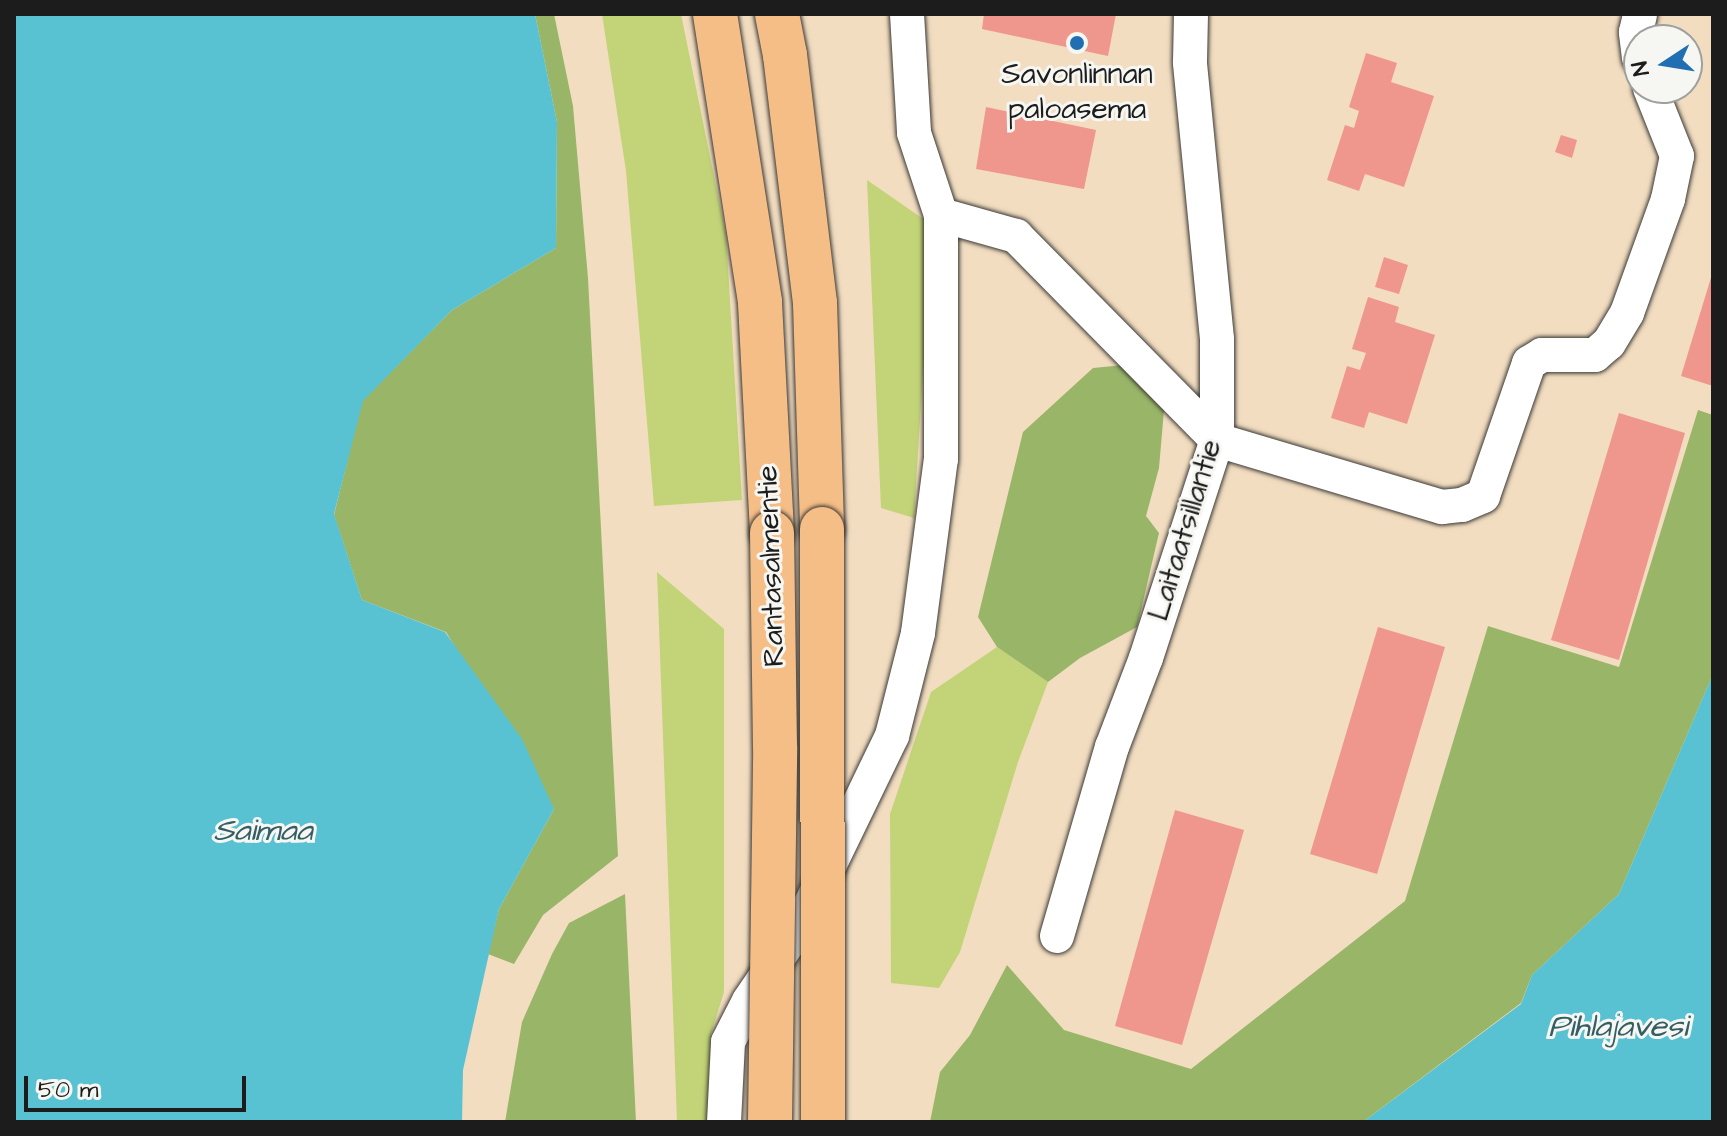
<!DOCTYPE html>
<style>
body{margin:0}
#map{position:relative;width:1727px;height:1136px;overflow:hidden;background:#f2ddc1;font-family:"Architects Daughter",sans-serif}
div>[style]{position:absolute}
.green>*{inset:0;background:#c2d477}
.forest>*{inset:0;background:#99b668}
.water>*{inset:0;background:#58c2d3}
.building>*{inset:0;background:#ef968d}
.roads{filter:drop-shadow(0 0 2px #3c3935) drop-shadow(0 0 2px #3c3935)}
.minor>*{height:34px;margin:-17px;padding:0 17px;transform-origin:17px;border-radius:17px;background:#fff}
.highway>*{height:44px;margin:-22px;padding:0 22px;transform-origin:22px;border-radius:22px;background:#f6be87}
.bridges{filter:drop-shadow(0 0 2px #3c3935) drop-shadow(0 0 2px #3c3935)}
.highway-bridge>*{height:44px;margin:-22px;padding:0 22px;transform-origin:22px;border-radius:22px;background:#f6be87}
.dots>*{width:22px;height:22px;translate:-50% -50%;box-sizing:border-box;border:4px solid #f6f6f2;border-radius:50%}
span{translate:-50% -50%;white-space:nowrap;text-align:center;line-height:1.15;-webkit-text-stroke:6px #f6f6f2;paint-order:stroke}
.poi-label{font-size:30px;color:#1c1c1c}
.street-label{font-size:30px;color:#1c1c1c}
.water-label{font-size:32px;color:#345e65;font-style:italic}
.frame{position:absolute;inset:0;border:16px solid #1c1c1c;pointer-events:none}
.north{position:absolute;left:1623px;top:24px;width:80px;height:80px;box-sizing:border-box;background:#f6f6f2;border:2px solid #9f9f9c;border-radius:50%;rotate:258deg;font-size:22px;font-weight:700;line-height:32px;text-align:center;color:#1c1c1c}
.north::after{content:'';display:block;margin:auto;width:28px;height:36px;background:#1f6fb2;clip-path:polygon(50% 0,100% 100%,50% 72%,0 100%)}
.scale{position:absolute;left:24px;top:1076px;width:222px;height:36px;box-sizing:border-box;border:4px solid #1c1c1c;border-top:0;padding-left:10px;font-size:24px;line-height:28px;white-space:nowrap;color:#1c1c1c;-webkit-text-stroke:6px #f6f6f2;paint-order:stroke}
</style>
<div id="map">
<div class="green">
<i style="clip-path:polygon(602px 14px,681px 14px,726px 235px,742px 500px,654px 506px,626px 171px)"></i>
<i style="clip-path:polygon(867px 180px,932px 225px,914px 518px,881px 508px)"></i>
<i style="clip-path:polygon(657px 572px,724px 629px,724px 992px,711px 1034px,709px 1122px,677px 1122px)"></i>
<i style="clip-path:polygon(997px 647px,1048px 682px,1018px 762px,960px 952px,939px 988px,891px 983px,890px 814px,931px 692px)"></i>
</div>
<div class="forest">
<i style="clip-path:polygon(535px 14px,554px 14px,573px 106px,588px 278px,618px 856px,543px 915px,514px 964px,488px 954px,499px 909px,554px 809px,446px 632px,362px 600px,334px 515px,362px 401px,452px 310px,556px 248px,557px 122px)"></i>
<i style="clip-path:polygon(1124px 365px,1164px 410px,1159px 468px,1146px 516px,1159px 533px,1137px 627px,1080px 658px,1048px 682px,997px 647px,978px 617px,1023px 432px,1093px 368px)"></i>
<i style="clip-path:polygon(1698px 410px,1713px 415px,1713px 674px,1619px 894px,1532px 975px,1521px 1003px,1363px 1122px,930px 1122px,940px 1072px,970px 1035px,1007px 965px,1064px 1030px,1191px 1069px,1405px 901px,1488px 626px,1619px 667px)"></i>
<i style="clip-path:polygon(625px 894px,636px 1122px,505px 1122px,522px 1022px,552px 954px,569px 923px)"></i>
</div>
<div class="water">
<i style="clip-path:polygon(14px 14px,535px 14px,557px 122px,556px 248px,452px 310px,363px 401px,334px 514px,362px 600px,445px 632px,522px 739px,554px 809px,499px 909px,463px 1070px,462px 1122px,14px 1122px)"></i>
<i style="clip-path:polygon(1713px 674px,1713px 1122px,1363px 1122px,1521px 1004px,1532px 975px,1619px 894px)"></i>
</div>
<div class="building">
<i style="clip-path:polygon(984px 14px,1116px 14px,1108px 56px,982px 29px)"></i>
<i style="clip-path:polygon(1366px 53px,1397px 63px,1391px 82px,1434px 96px,1404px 187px,1365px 174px,1359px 191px,1327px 180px,1345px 125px,1354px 128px,1359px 111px,1349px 107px)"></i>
<i style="clip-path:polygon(986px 107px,1096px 130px,1084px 189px,976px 169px)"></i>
<i style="clip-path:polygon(1561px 135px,1577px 140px,1572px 158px,1555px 152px)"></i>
<i style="clip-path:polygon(1384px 257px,1408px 265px,1399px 294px,1375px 287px)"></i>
<i style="clip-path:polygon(1713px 271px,1713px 386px,1681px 376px)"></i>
<i style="clip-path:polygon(1368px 297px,1399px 307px,1395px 322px,1435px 335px,1407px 424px,1369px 412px,1364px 428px,1331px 418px,1347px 366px,1360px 370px,1366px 353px,1352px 349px)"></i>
<i style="clip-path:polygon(1619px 413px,1685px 433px,1619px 660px,1551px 640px)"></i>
<i style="clip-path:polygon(1378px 627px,1445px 647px,1377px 874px,1310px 854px)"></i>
<i style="clip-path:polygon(1175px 810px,1244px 830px,1182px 1045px,1115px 1026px)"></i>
</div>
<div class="roads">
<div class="minor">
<i style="left:907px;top:14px;width:119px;rotate:86.6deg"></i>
<i style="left:914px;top:133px;width:86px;rotate:71.8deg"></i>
<i style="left:1639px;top:58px;width:26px;rotate:-97deg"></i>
<i style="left:1636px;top:32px;width:18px;rotate:-77deg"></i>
<i style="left:1057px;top:936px;width:197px;rotate:-73.8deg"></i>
<i style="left:1112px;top:747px;width:95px;rotate:-69.1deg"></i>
<i style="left:1146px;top:658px;width:229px;rotate:-72deg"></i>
<i style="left:1217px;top:440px;width:101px;rotate:-90deg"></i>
<i style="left:1217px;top:339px;width:278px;rotate:-95.6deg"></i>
<i style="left:1190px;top:62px;width:48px;rotate:-88.8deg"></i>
<i style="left:724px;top:1122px;width:80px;rotate:-87.1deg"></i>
<i style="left:728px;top:1042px;width:46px;rotate:-62.9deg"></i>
<i style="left:749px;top:1001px;width:93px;rotate:-56deg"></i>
<i style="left:801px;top:924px;width:209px;rotate:-64.2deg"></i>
<i style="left:892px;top:736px;width:106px;rotate:-75.8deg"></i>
<i style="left:918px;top:633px;width:176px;rotate:-82.5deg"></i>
<i style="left:941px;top:459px;width:244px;rotate:-90deg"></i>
<i style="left:941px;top:215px;width:78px;rotate:15.6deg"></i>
<i style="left:1016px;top:236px;width:286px;rotate:45.4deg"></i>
<i style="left:1217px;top:440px;width:235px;rotate:16.6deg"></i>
<i style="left:1442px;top:507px;width:20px;rotate:-6deg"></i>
<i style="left:1462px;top:505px;width:23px;rotate:-23deg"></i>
<i style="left:1483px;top:496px;width:141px;rotate:-70.9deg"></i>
<i style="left:1529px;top:363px;width:15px;rotate:-32deg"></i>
<i style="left:1542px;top:355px;width:53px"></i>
<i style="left:1595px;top:355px;width:18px;rotate:-41deg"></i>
<i style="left:1609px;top:343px;width:35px;rotate:-59deg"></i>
<i style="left:1627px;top:313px;width:121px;rotate:-70.2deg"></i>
<i style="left:1668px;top:199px;width:44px;rotate:-78.2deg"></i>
<i style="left:1677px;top:156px;width:73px;rotate:-111.7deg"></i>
</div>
<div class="highway">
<i style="left:715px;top:14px;width:292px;rotate:81.1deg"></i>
<i style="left:760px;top:303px;width:230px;rotate:87deg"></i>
<i style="left:777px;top:14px;width:42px;rotate:79deg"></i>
<i style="left:785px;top:55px;width:250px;rotate:83.1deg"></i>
<i style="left:815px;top:303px;width:226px;rotate:88.2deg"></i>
</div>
</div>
<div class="bridges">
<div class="highway-bridge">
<i style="left:822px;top:529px;width:593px;rotate:89.9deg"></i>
<i style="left:770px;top:1122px;width:375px;rotate:-89.2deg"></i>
<i style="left:775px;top:747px;width:214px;rotate:-90.8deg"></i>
</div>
</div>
<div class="dots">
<i style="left:1077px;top:43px;background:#1f6fb2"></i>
</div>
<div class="poi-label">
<span style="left:1077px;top:91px">Savonlinnan<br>paloasema</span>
</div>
<div class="street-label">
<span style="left:1185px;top:530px;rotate:-73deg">Laitaatsillantie</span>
<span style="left:771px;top:566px;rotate:-92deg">Rantasalmentie</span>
</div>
<div class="water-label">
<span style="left:263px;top:831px">Saimaa</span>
<span style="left:1618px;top:1027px">Pihlajavesi</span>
</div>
<div class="frame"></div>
<div class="north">N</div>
<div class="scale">50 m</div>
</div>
